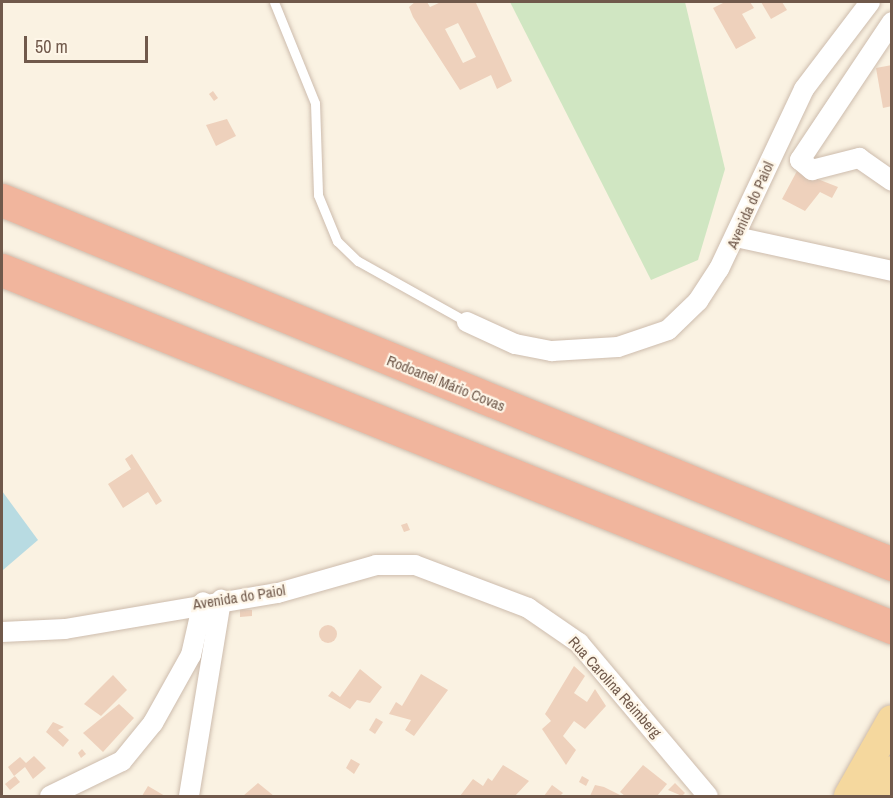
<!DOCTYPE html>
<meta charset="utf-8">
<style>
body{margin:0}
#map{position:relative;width:893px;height:798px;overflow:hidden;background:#faf2e2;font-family:"Archivo Narrow",sans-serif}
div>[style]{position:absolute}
.green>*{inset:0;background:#d0e6c2}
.water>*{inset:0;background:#b8dbe2}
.building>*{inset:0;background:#eed1bc}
.round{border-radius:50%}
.roads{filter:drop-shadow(0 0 2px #cdbcad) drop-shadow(0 0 2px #cdbcad)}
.lane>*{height:9px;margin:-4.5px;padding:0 4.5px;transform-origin:4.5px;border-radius:4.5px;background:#fff}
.street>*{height:20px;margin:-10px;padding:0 10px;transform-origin:10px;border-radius:10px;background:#fff}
.primary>*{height:30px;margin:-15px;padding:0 15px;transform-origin:15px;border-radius:15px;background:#f5d89e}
.highway>*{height:33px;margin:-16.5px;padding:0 16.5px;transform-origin:16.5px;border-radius:16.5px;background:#f1b59d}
span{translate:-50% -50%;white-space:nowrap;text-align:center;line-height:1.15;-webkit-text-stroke:4.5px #fef6e8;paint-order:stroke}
.street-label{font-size:15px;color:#70594b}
.frame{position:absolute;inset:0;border:3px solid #70594b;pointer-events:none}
.scale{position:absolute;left:24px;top:36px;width:124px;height:27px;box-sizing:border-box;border:3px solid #70594b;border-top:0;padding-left:8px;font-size:18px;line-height:21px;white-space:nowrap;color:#70594b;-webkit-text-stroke:4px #fef6e8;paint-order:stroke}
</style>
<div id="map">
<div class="green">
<i style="clip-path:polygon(510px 2px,685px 2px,725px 169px,698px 260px,651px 280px)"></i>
</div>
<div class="water">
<i style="clip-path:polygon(2px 491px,38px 540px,3px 570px,2px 568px)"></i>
</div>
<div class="building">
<i style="clip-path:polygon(evenodd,415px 2px,427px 2px,430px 7px,441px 2px,476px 3px,512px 81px,497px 89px,491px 75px,460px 90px,413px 17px,409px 7px,415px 2px,458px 23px,476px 57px,463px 63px,445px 29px,458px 23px)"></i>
<i style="clip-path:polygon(725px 2px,750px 2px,754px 8px,742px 14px,756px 38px,736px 49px,713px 8px)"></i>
<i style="clip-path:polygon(761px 2px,782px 2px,787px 10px,771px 19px)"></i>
<i style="clip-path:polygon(892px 65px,892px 106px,883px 108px,876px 68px)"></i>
<i style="clip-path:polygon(213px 91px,218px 98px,214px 101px,209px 94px)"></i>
<i style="clip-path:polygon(227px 119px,236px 136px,216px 146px,206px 125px)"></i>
<i style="clip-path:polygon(797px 171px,838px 187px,832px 198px,820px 192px,805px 211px,782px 199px)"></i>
<i style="clip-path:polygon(132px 454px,162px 501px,156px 505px,148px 492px,123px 508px,108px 484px,131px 469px,125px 459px)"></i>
<i style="clip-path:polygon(407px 523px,410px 530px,404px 532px,401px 525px)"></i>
<i style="clip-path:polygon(240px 609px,252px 610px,252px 616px,240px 617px)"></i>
<i class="round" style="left:319px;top:625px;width:18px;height:18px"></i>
<i style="clip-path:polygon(574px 666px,585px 676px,574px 693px,587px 702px,595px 689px,606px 706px,585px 729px,574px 721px,563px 736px,576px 750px,566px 765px,542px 729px,551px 721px,545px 714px)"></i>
<i style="clip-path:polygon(360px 669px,382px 687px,370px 703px,357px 700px,350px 709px,328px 696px,332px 691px,340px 697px)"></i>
<i style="clip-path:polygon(421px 674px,448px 690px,414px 736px,405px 730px,411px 720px,389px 714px,396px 702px,402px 706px)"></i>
<i style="clip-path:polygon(113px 675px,127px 690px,101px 716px,84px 704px)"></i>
<i style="clip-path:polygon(119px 704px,134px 718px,103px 752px,83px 733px)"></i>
<i style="clip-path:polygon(376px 718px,383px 722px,375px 734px,369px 730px)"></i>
<i style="clip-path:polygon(53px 722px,64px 727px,58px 730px,69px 740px,63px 747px,46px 732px)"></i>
<i style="clip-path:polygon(82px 749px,86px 754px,81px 758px,78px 753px)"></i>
<i style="clip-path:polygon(34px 756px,46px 768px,33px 779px,25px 767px,14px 776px,8px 767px,20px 757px,26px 763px)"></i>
<i style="clip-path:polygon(351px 759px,360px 764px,354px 774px,346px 768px)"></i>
<i style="clip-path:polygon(503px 765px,529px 781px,515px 796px,460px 796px,473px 779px,483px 786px,488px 778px,492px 781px)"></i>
<i style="clip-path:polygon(643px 765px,667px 784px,657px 796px,625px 796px,620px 792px)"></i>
<i style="clip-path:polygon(15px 776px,20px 782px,10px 790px,5px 784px)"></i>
<i style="clip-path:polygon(582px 776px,589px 780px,586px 786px,579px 782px)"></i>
<i style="clip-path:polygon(258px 783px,274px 796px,243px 796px)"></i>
<i style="clip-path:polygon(675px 783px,685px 793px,682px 796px,668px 790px)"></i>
<i style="clip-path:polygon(552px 785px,563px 793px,560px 796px,544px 796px)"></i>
<i style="clip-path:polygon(595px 785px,604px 787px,622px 796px,590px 796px)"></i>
<i style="clip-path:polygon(148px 786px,165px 796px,142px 796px)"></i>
</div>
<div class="roads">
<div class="lane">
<i style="left:274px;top:2px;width:109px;rotate:67.9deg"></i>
<i style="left:315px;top:103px;width:92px;rotate:88.1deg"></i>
<i style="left:318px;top:195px;width:50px;rotate:67.6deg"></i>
<i style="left:337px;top:241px;width:29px;rotate:44deg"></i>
<i style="left:358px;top:261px;width:125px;rotate:29.2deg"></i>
</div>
<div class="street">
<i style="left:892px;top:22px;width:166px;rotate:123.7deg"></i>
<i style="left:800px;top:160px;width:16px;rotate:40deg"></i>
<i style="left:812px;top:170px;width:49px;rotate:-14.3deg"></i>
<i style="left:859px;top:158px;width:40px;rotate:34.9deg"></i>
<i style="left:736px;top:237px;width:160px;rotate:12.3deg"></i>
<i style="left:467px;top:322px;width:53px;rotate:24.6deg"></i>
<i style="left:515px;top:344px;width:38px;rotate:11deg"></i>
<i style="left:552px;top:351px;width:66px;rotate:-3.5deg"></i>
<i style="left:618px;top:347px;width:53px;rotate:-18.8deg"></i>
<i style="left:668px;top:330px;width:42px;rotate:-44deg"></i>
<i style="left:698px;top:301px;width:38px;rotate:-57deg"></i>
<i style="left:719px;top:269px;width:199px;rotate:-64.7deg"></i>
<i style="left:804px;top:89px;width:109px;rotate:-52.8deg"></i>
<i style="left:2px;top:632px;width:63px;rotate:-2.7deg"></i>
<i style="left:65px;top:629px;width:216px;rotate:-9.6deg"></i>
<i style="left:278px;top:593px;width:102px;rotate:-15.9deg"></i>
<i style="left:376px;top:565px;width:39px"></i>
<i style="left:415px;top:565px;width:121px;rotate:20.8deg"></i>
<i style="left:528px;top:608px;width:62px;rotate:34.5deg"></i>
<i style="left:579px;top:643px;width:200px;rotate:49.9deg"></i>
<i style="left:50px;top:796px;width:80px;rotate:-25.9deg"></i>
<i style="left:122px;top:761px;width:49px;rotate:-50.8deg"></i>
<i style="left:153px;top:723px;width:78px;rotate:-60.8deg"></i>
<i style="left:191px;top:655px;width:54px;rotate:-77.2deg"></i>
<i style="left:189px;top:796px;width:199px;rotate:-80.7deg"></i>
</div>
<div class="primary">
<i style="left:849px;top:796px;width:87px;rotate:-60.5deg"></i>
<i style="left:875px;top:796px;width:30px;rotate:-56deg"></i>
</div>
<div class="highway">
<i style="left:2px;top:200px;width:962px;rotate:22.24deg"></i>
<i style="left:2px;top:270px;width:959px;rotate:21.86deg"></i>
</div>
</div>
<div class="street-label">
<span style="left:750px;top:205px;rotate:-66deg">Avenida do Paiol</span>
<span style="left:446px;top:383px;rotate:22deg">Rodoanel Mário Covas</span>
<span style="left:239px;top:597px;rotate:-9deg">Avenida do Paiol</span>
<span style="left:615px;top:687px;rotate:48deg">Rua Carolina Reimberg</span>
</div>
<div class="frame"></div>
<div class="scale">50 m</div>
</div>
